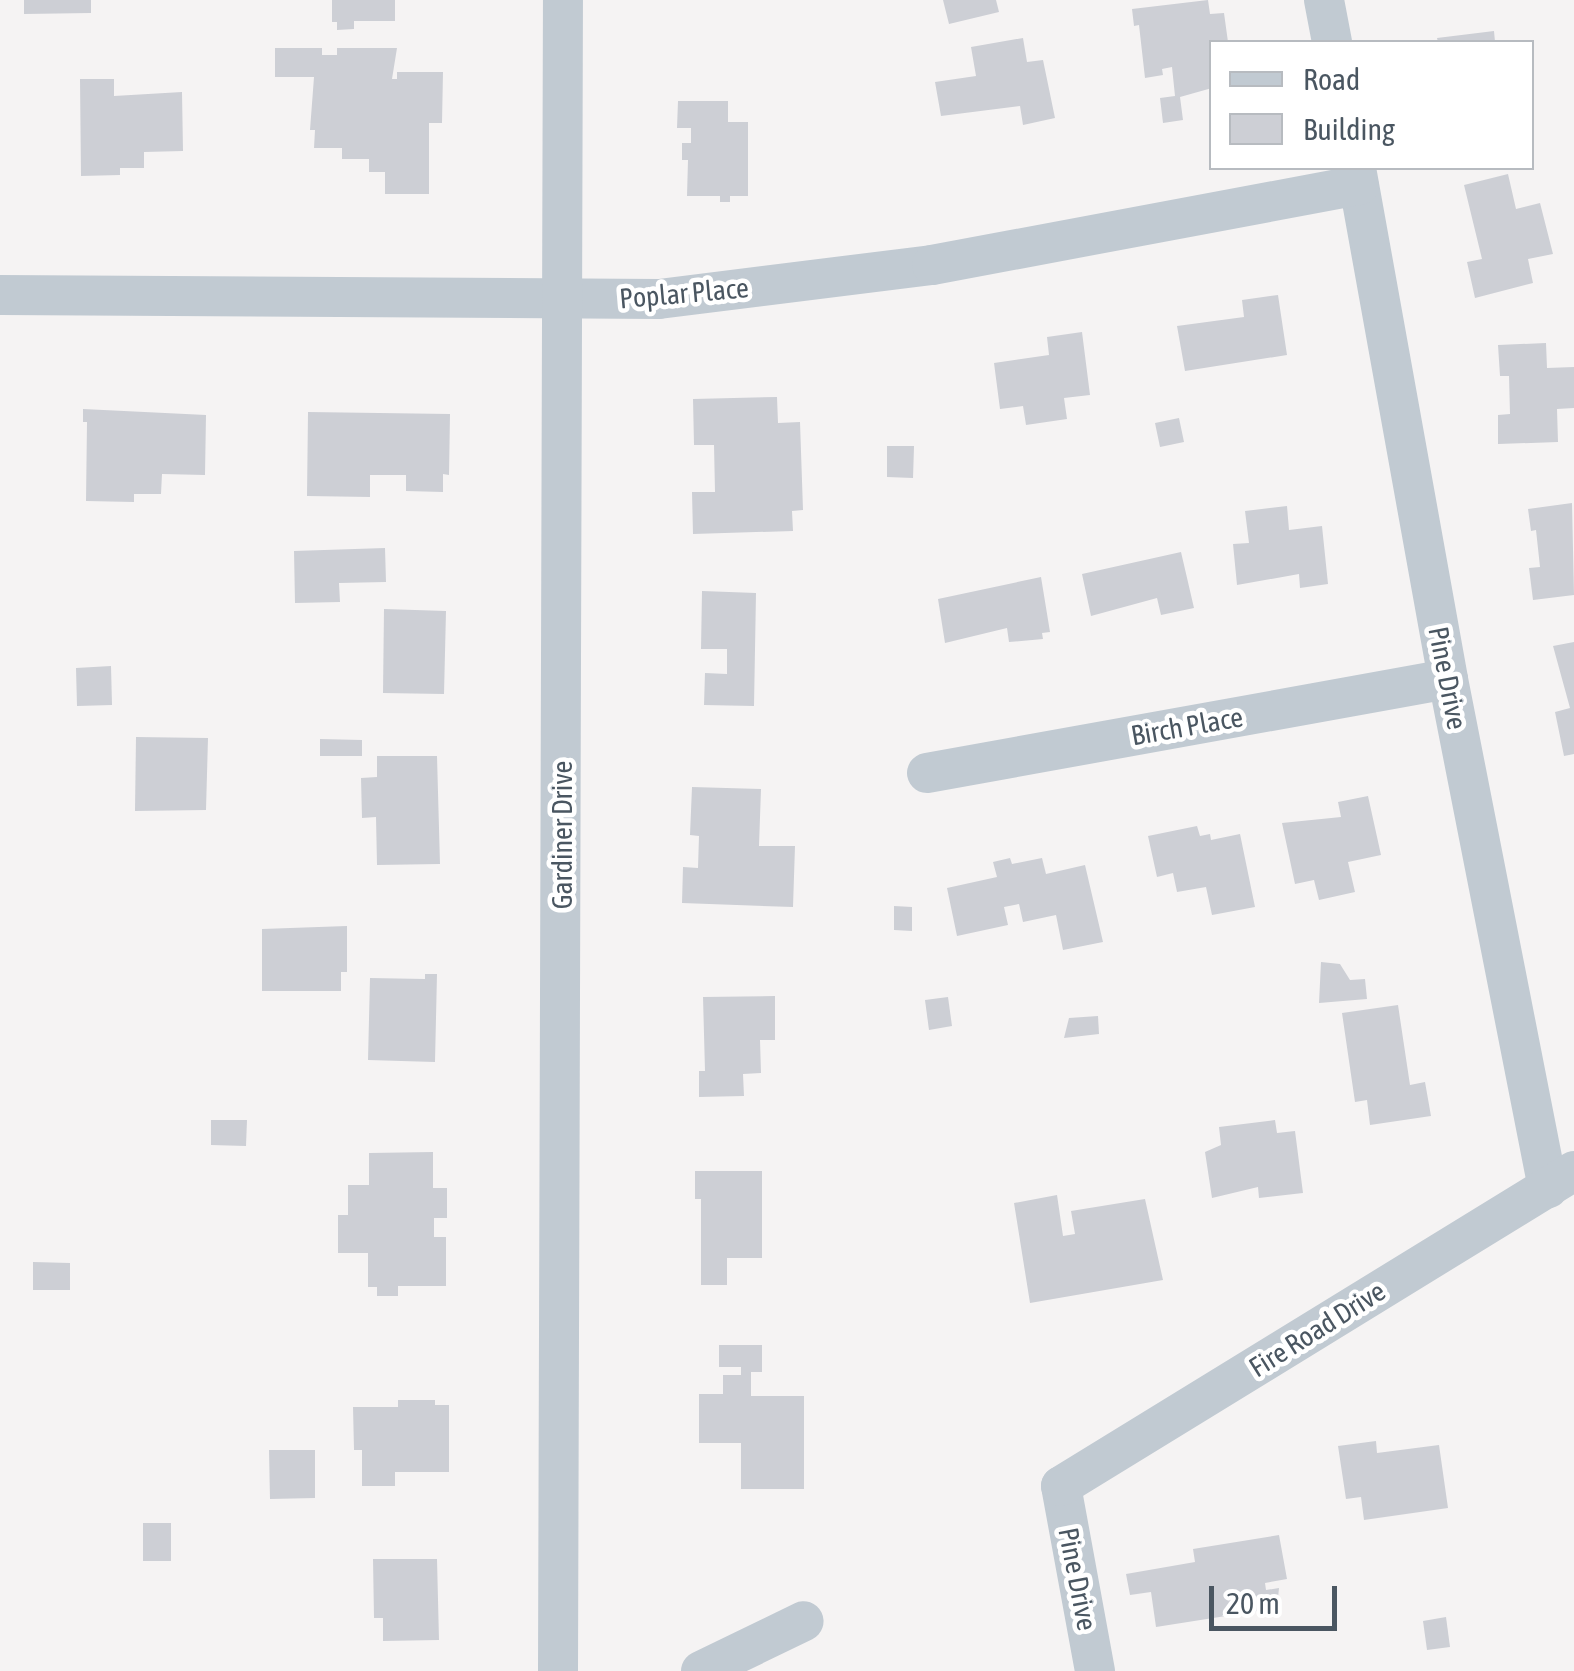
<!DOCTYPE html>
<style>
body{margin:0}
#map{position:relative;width:1574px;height:1671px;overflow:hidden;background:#f5f3f3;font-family:"Asap Condensed",sans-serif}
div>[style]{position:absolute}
.building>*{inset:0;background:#cdcfd5}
.minor>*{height:40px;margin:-20px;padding:0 20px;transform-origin:20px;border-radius:20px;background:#c1cad2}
span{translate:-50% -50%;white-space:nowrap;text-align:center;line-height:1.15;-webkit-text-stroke:9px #fff;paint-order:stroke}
.street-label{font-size:28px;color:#4a5661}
.legend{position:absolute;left:1209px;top:40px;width:325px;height:130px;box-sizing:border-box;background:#fff;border:2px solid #b7bbc0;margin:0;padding:12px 18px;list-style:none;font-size:30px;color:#4a5661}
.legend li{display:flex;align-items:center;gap:20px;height:50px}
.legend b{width:50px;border:2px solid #b7bbc0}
.scale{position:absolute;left:1209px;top:1586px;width:128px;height:45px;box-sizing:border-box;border:5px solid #4a5661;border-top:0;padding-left:12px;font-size:30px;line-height:35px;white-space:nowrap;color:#4a5661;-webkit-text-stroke:8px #fff;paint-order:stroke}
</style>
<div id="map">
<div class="building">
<i style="clip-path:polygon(24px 0,91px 0,91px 13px,24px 14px)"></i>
<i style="clip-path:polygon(332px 0,395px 0,395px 21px,354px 21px,354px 29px,337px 30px,337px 22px,332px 22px)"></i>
<i style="clip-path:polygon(943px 0,996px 0,999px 12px,949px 24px)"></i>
<i style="clip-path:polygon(1208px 0,1210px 14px,1224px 13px,1228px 42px,1212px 42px,1212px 88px,1180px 97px,1183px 120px,1163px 123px,1160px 98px,1175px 96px,1172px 67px,1162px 69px,1163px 75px,1145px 78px,1139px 25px,1134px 26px,1132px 9px)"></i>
<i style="clip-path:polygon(1494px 31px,1495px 42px,1438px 42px,1437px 38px)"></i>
<i style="clip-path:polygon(1023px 38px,1027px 62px,1043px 60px,1055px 118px,1023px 125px,1020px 106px,941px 116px,935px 82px,976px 76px,971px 47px)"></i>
<i style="clip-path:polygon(275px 48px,322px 48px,322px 55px,337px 55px,337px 48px,397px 48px,392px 79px,397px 79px,397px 72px,443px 72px,442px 123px,429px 123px,429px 194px,385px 194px,385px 172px,369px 172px,369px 159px,342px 159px,342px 148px,314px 148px,315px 130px,310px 130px,314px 77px,275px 77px)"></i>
<i style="clip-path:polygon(80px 79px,114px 79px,114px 96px,182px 92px,183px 151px,144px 152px,144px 168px,120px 168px,120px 175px,81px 176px)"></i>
<i style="clip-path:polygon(678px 101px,728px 101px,728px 122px,748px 122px,748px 196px,730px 196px,730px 202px,720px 202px,720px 196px,687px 196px,688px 160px,682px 160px,682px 143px,691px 143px,691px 128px,677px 128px)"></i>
<i style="clip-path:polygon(1508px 174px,1516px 209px,1540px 203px,1553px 254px,1528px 259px,1533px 283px,1475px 298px,1467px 262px,1482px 259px,1464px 185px)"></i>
<i style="clip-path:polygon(1278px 295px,1287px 355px,1185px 371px,1177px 326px,1244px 317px,1242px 300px)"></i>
<i style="clip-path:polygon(1082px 332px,1090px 395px,1064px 398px,1067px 419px,1026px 425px,1023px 406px,1000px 409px,994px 363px,1049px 355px,1047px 337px)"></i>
<i style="clip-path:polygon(1546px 343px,1547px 368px,1574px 367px,1574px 408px,1557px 409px,1558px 442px,1498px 444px,1498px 415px,1510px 414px,1509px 376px,1500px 376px,1498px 345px)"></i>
<i style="clip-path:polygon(777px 397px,778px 423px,800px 422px,803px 510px,792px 511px,793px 531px,693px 534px,692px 492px,715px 492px,714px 445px,694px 445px,693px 399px)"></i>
<i style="clip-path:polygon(83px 409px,206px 415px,205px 475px,162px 474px,161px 494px,134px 494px,134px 502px,86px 501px,87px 422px,83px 422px)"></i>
<i style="clip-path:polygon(308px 412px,450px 414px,449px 475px,443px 474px,443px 492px,406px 491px,406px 475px,370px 475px,370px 497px,307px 496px)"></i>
<i style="clip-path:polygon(1179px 418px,1184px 442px,1160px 447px,1155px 423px)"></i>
<i style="clip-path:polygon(887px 446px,914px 446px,913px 478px,887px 477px)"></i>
<i style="clip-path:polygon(1572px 503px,1574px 595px,1533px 600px,1529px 568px,1540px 567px,1536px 530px,1531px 531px,1528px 509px)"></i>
<i style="clip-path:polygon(1287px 506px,1289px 530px,1322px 526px,1328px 584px,1300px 588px,1299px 574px,1237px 585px,1233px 544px,1249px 543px,1245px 511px)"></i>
<i style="clip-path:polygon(385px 548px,386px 582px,339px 583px,340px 602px,295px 603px,294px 551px)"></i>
<i style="clip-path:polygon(1181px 552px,1194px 608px,1161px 615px,1157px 598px,1091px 616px,1082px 574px)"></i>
<i style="clip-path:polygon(1041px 577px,1050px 632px,1042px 633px,1043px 639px,1009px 642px,1007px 628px,945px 643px,938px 599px)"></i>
<i style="clip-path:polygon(702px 591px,756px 593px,754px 706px,704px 705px,705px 673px,727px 674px,727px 649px,701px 649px)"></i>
<i style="clip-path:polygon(384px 609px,446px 611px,444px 694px,383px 693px)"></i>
<i style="clip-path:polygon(1574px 642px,1574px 754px,1564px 756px,1555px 712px,1570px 708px,1553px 646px)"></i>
<i style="clip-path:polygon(111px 666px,112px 705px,77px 706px,76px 668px)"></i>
<i style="clip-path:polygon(136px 737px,208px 738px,206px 810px,135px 811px)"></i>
<i style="clip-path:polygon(320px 739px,362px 740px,362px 756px,320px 756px)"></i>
<i style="clip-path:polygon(377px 756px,437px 756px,440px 864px,377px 865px,376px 817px,362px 818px,361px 778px,377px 777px)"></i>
<i style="clip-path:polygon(692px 787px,761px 789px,759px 846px,795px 846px,793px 907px,682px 903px,683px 867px,698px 868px,699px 836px,690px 835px)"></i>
<i style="clip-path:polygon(1368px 796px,1381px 855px,1348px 862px,1355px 892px,1319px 900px,1314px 880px,1295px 884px,1282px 823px,1341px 817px,1338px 802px)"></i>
<i style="clip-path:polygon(1197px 826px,1200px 836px,1210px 834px,1211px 840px,1240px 834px,1255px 907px,1212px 915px,1206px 887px,1177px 892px,1173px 873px,1157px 877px,1148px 836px)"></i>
<i style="clip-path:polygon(1010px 858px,1012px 864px,1042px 858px,1046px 874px,1085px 865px,1103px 942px,1063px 950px,1056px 915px,1023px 922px,1019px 904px,1004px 907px,1008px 925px,957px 936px,947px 888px,997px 877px,993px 862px)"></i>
<i style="clip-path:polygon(894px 906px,912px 907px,912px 931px,894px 930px)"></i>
<i style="clip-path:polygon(347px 926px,347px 972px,341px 972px,341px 991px,262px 991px,262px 929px)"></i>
<i style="clip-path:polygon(1321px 962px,1340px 964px,1350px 980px,1365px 979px,1367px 999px,1319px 1003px)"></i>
<i style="clip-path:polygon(425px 974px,437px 974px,435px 1062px,368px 1060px,370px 978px,425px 979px)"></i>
<i style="clip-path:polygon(775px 996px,775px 1040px,760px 1040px,761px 1073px,743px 1074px,744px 1096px,699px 1097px,699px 1071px,705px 1071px,703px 997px)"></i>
<i style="clip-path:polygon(948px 997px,952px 1026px,929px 1030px,925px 1000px)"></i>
<i style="clip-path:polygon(1398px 1005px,1410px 1085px,1425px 1082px,1431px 1116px,1370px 1125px,1367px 1100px,1355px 1102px,1342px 1013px)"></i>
<i style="clip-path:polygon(1098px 1016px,1099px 1034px,1064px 1038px,1069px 1018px)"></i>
<i style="clip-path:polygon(211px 1120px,247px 1120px,246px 1146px,211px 1145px)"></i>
<i style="clip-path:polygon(1275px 1120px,1277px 1133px,1295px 1131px,1303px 1193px,1259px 1198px,1258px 1187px,1212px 1198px,1205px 1152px,1221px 1145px,1219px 1127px)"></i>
<i style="clip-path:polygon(433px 1152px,433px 1188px,447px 1188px,447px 1218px,434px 1218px,434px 1237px,446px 1237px,446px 1286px,398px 1286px,398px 1296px,377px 1296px,377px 1287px,368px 1287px,368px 1253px,338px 1253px,338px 1215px,348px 1215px,348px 1185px,369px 1185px,369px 1153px)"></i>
<i style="clip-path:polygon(695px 1171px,762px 1171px,762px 1258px,727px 1258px,727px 1285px,701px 1285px,701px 1199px,695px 1199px)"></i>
<i style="clip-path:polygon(1057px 1195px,1063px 1236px,1075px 1234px,1071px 1211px,1145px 1199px,1163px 1280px,1030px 1303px,1014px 1203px)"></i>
<i style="clip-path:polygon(33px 1262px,70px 1263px,70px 1290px,33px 1290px)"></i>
<i style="clip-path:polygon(719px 1345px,762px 1345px,762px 1372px,751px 1372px,751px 1396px,804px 1396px,804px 1489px,741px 1489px,741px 1443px,699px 1443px,699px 1394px,723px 1394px,723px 1375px,741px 1375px,741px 1367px,719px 1367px)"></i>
<i style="clip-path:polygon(398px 1400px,435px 1400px,435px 1405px,449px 1405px,449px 1472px,395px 1472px,395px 1486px,362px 1486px,362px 1450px,354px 1450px,353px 1407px,398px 1407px)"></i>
<i style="clip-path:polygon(1376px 1441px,1377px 1453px,1439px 1445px,1448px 1508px,1364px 1520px,1361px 1497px,1346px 1499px,1338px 1446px)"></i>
<i style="clip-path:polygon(269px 1450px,315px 1450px,315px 1498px,270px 1499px)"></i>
<i style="clip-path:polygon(143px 1523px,171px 1523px,171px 1561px,143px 1561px)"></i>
<i style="clip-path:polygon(1279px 1535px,1287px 1579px,1265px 1583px,1266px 1590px,1279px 1588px,1277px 1608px,1156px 1627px,1151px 1592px,1130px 1595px,1126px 1574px,1195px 1562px,1193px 1549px)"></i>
<i style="clip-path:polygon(373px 1559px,437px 1559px,439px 1640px,383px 1641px,383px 1618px,374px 1618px)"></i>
<i style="clip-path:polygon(1446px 1617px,1450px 1647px,1427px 1650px,1423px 1621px)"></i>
</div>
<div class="minor">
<i style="left:1324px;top:0;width:43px;rotate:79.2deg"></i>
<i style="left:1356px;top:168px;width:519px;rotate:79.79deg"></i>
<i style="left:1448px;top:679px;width:519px;rotate:78.89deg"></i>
<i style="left:0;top:295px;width:659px;rotate:0.35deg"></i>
<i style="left:659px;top:299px;width:275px;rotate:-7.1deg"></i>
<i style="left:932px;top:265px;width:434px;rotate:-10.6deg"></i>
<i style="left:927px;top:773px;width:529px;rotate:-10.23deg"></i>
<i style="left:558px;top:1671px;width:1671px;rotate:-89.83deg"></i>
<i style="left:701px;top:1671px;width:114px;rotate:-25.9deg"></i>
<i style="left:1095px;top:1671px;width:188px;rotate:-100.4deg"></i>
<i style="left:1061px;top:1486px;width:602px;rotate:-31.55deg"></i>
</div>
<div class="street-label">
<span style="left:684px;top:293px;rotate:-5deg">Poplar Place</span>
<span style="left:1448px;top:678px;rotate:79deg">Pine Drive</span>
<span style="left:1187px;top:726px;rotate:-10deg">Birch Place</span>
<span style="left:562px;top:835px;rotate:-90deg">Gardiner Drive</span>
<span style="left:1317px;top:1329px;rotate:-32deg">Fire Road Drive</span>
<span style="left:1078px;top:1579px;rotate:79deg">Pine Drive</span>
</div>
<ul class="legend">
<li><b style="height:12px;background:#c1cad2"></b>Road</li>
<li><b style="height:28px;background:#cdcfd5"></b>Building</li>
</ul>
<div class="scale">20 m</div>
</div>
